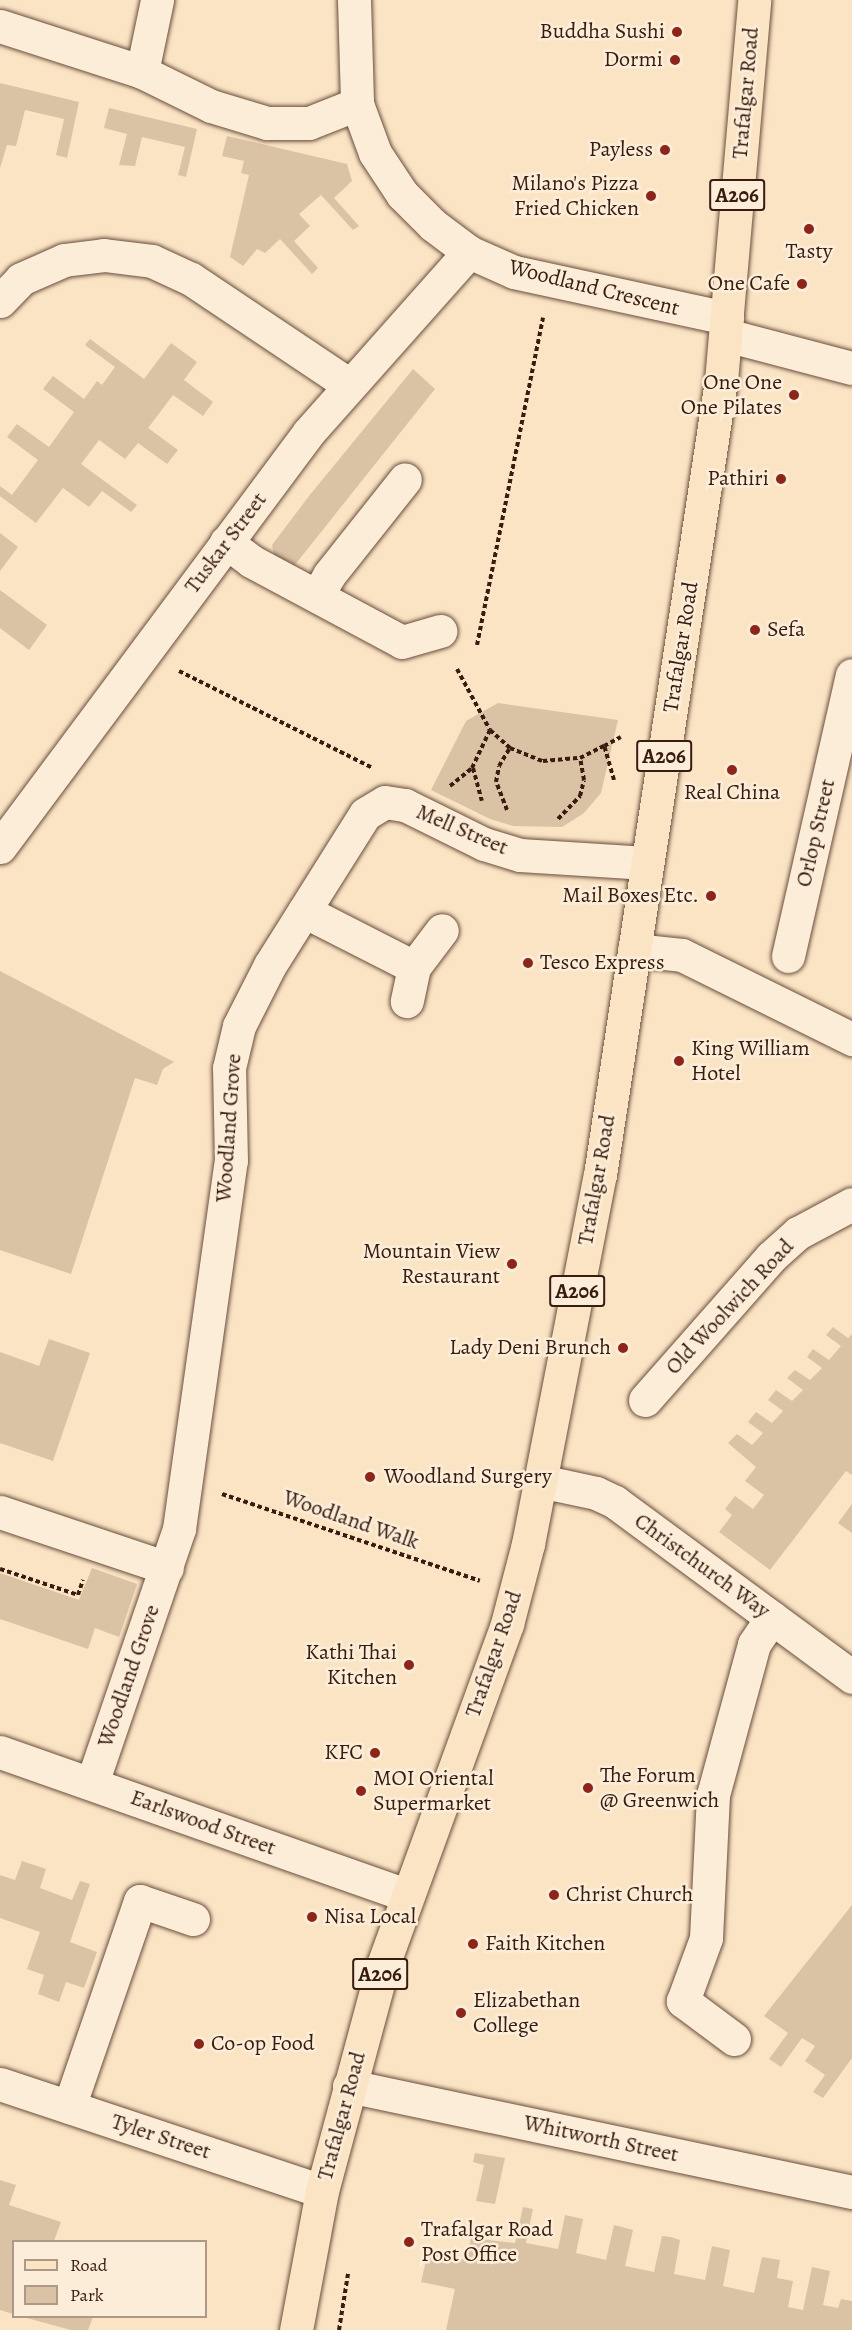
<!DOCTYPE html>
<style>
body{margin:0}
#map{position:relative;width:852px;height:2330px;overflow:hidden;background:#fbe4c4;font-family:Alegreya,serif}
div>[style]{position:absolute}
.green>*{inset:0;background:#dac2a5}
.path>*{height:4px;margin-top:-2px;transform-origin:0;background:repeating-linear-gradient(90deg,#381c0f 0 4.5px,transparent 0 7.5px)}
.roads{filter:drop-shadow(0 0 2px #694e3c) drop-shadow(0 0 2px #694e3c)}
.minor>*{height:33px;margin:-16.5px;padding:0 16.5px;transform-origin:16.5px;border-radius:16.5px;background:#fcedd9}
.major>*{height:33px;margin:-16.5px;padding:0 16.5px;transform-origin:16.5px;border-radius:16.5px;background:#fbe4c4}
.dots>*{width:16px;height:16px;translate:-50% -50%;box-sizing:border-box;border:3px solid #fcedd9;border-radius:50%}
span{translate:-50% -50%;white-space:nowrap;text-align:center;line-height:1.15;-webkit-text-stroke:5px #fcedd9;paint-order:stroke}
.shield-label span{padding:2px 4px;background:#fcedd9;border:2px solid;border-radius:4px;-webkit-text-stroke-width:0}
.shield-label{font-size:21px;color:#381c0f;font-weight:700}
.poi-label{font-size:22px;color:#381c0f}
.right{translate:-100% -50%;text-align:right}
.left{translate:0 -50%;text-align:left}
.street-label{font-size:22px;color:#381c0f}
.legend{position:absolute;left:12px;top:2240px;width:195px;height:78px;box-sizing:border-box;background:#fcedd9;border:2px solid #ae9988;margin:0;padding:8px 10px;list-style:none;font-size:18px;color:#381c0f}
.legend li{display:flex;align-items:center;gap:12px;height:30px}
.legend b{width:30px;border:2px solid #ae9988}
</style>
<div id="map">
<div class="green">
<i style="clip-path:polygon(0 83px,79px 102px,67px 158px,56px 155px,64px 119px,25px 110px,16px 146px,7px 145px,0 168px)"></i>
<i style="clip-path:polygon(109px 108px,197px 129px,186px 177px,178px 175px,185px 147px,142px 137px,135px 166px,119px 165px,127px 134px,104px 128px)"></i>
<i style="clip-path:polygon(227px 136px,347px 164px,352px 181px,334px 198px,359px 226px,353px 230px,321px 195px,299px 214px,310px 226px,294px 241px,318px 268px,312px 274px,280px 239px,265px 253px,257px 249px,243px 266px,230px 257px,249px 175px,241px 173px,244px 161px,222px 156px)"></i>
<i style="clip-path:polygon(90px 339px,144px 379px,171px 343px,197px 362px,184px 380px,213px 402px,203px 416px,173px 395px,161px 411px,148px 428px,178px 450px,167px 464px,138px 443px,125px 459px,99px 440px,81px 464px,137px 505px,131px 512px,102px 491px,89px 507px,63px 488px,36px 523px,0 496px,0 486px,12px 495px,38px 460px,7px 437px,17px 424px,49px 447px,74px 412px,43px 389px,53px 376px,84px 399px,97px 381px,102px 385px,115px 367px,85px 345px)"></i>
<i style="clip-path:polygon(413px 369px,435px 389px,294px 566px,274px 555px,272px 545px,309px 496px)"></i>
<i style="clip-path:polygon(0 533px,18px 547px,0 571px)"></i>
<i style="clip-path:polygon(0 590px,47px 625px,29px 650px,0 628px)"></i>
<i style="clip-path:polygon(498px 703px,618px 720px,601px 793px,584px 813px,562px 827px,513px 826px,490px 819px,431px 790px,466px 721px)"></i>
<i style="clip-path:polygon(0 971px,174px 1062px,163px 1069px,157px 1085px,135px 1078px,71px 1274px,0 1250px)"></i>
<i style="clip-path:polygon(833px 1327px,848px 1338px,852px 1334px,852px 1475px,846px 1471px,770px 1570px,719px 1532px,732px 1515px,725px 1509px,735px 1496px,753px 1509px,764px 1495px,745px 1481px,756px 1467px,728px 1443px,737px 1434px,752px 1445px,763px 1433px,748px 1422px,756px 1412px,772px 1423px,783px 1411px,768px 1400px,776px 1390px,792px 1401px,803px 1390px,787px 1378px,795px 1370px,810px 1380px,822px 1368px,807px 1357px,813px 1349px,829px 1360px,841px 1346px,826px 1335px)"></i>
<i style="clip-path:polygon(49px 1339px,90px 1353px,53px 1461px,0 1443px,0 1352px,39px 1366px)"></i>
<i style="clip-path:polygon(852px 1504px,852px 1533px,838px 1523px)"></i>
<i style="clip-path:polygon(92px 1568px,137px 1584px,119px 1637px,95px 1628px,88px 1649px,0 1619px,0 1573px,79px 1600px)"></i>
<i style="clip-path:polygon(22px 1861px,46px 1869px,40px 1888px,72px 1900px,80px 1881px,90px 1884px,70px 1942px,97px 1952px,84px 1988px,66px 1982px,59px 2002px,38px 1994px,44px 1975px,27px 1969px,40px 1932px,0 1918px,0 1875px,15px 1880px)"></i>
<i style="clip-path:polygon(852px 1905px,852px 2058px,823px 2098px,813px 2092px,825px 2075px,805px 2061px,815px 2046px,802px 2038px,781px 2067px,769px 2059px,788px 2033px,764px 2016px)"></i>
<i style="clip-path:polygon(475px 2153px,505px 2158px,495px 2204px,476px 2201px,484px 2165px,473px 2162px)"></i>
<i style="clip-path:polygon(0 2180px,16px 2185px,9px 2205px,61px 2222px,54px 2241px,14px 2242px,13px 2314px,0 2310px)"></i>
<i style="clip-path:polygon(523px 2207px,533px 2209px,526px 2243px,558px 2249px,565px 2215px,583px 2219px,576px 2253px,606px 2260px,614px 2225px,633px 2230px,625px 2266px,654px 2272px,662px 2236px,671px 2237px,680px 2240px,674px 2274px,705px 2280px,712px 2246px,730px 2250px,723px 2286px,754px 2293px,762px 2257px,780px 2260px,777px 2278px,793px 2281px,788px 2307px,803px 2310px,812px 2267px,830px 2271px,823px 2305px,838px 2308px,841px 2299px,852px 2301px,852px 2330px,446px 2330px,455px 2289px,421px 2282px,428px 2252px,466px 2260px,471px 2238px,515px 2243px)"></i>
<i style="clip-path:polygon(23px 2317px,93px 2316px,93px 2317px,88px 2330px,71px 2330px)"></i>
</div>
<div class="path">
<i style="left:477px;top:645px;width:334px;rotate:-78.6deg"></i>
<i style="left:457px;top:669px;width:69px;rotate:61.6deg"></i>
<i style="left:179px;top:671px;width:215px;rotate:26.6deg"></i>
<i style="left:473px;top:768px;width:34px;rotate:75deg"></i>
<i style="left:614px;top:780px;width:35px;rotate:-106deg"></i>
<i style="left:604px;top:746px;width:19px;rotate:-28deg"></i>
<i style="left:450px;top:786px;width:28px;rotate:-39deg"></i>
<i style="left:472px;top:768px;width:42px;rotate:-64.7deg"></i>
<i style="left:490px;top:730px;width:27px;rotate:42deg"></i>
<i style="left:510px;top:748px;width:35px;rotate:22deg"></i>
<i style="left:543px;top:761px;width:37px;rotate:-5deg"></i>
<i style="left:580px;top:758px;width:27px;rotate:-27deg"></i>
<i style="left:507px;top:810px;width:30px;rotate:-111deg"></i>
<i style="left:496px;top:782px;width:16px;rotate:-79deg"></i>
<i style="left:499px;top:766px;width:21px;rotate:-59deg"></i>
<i style="left:558px;top:819px;width:32px;rotate:-46deg"></i>
<i style="left:580px;top:796px;width:16px;rotate:-76deg"></i>
<i style="left:584px;top:780px;width:22px;rotate:-100deg"></i>
<i style="left:222px;top:1494px;width:272px;rotate:18.6deg"></i>
<i style="left:0;top:1569px;width:82px;rotate:18.4deg"></i>
<i style="left:78px;top:1595px;width:16px;rotate:-72deg"></i>
<i style="left:339px;top:2330px;width:57px;rotate:-80.9deg"></i>
</div>
<div class="roads">
<div class="minor">
<i style="left:354px;top:0;width:104px;rotate:88.3deg"></i>
<i style="left:357px;top:104px;width:52px;rotate:69.8deg"></i>
<i style="left:375px;top:153px;width:49px;rotate:56.6deg"></i>
<i style="left:402px;top:194px;width:44px;rotate:45deg"></i>
<i style="left:433px;top:225px;width:45px;rotate:36.9deg"></i>
<i style="left:469px;top:252px;width:49px;rotate:24deg"></i>
<i style="left:514px;top:272px;width:218px;rotate:12.2deg"></i>
<i style="left:0;top:26px;width:149px;rotate:17.9deg"></i>
<i style="left:142px;top:72px;width:77px;rotate:26.2deg"></i>
<i style="left:211px;top:106px;width:59px;rotate:16.9deg"></i>
<i style="left:267px;top:123px;width:42px"></i>
<i style="left:309px;top:123px;width:52px;rotate:-21.6deg"></i>
<i style="left:142px;top:72px;width:74px;rotate:-78.2deg"></i>
<i style="left:0;top:301px;width:30px;rotate:-46deg"></i>
<i style="left:21px;top:279px;width:47px;rotate:-23.8deg"></i>
<i style="left:64px;top:260px;width:40px;rotate:-7.1deg"></i>
<i style="left:104px;top:255px;width:48px;rotate:7.1deg"></i>
<i style="left:152px;top:261px;width:43px;rotate:24.8deg"></i>
<i style="left:191px;top:279px;width:189px;rotate:33.8deg"></i>
<i style="left:726px;top:335px;width:130px;rotate:14.7deg"></i>
<i style="left:226px;top:542px;width:31px;rotate:37deg"></i>
<i style="left:251px;top:561px;width:171px;rotate:28.2deg"></i>
<i style="left:402px;top:642px;width:40px;rotate:-16deg"></i>
<i style="left:317px;top:596px;width:24px;rotate:-60deg"></i>
<i style="left:329px;top:575px;width:122px;rotate:-51.6deg"></i>
<i style="left:0;top:847px;width:517px;rotate:-53.33deg"></i>
<i style="left:309px;top:432px;width:241px;rotate:-48.4deg"></i>
<i style="left:304px;top:911px;width:123px;rotate:27deg"></i>
<i style="left:414px;top:967px;width:35px;rotate:102deg"></i>
<i style="left:634px;top:950px;width:48px;rotate:5.9deg"></i>
<i style="left:682px;top:955px;width:190px;rotate:26.3deg"></i>
<i style="left:788px;top:956px;width:288px;rotate:-77.2deg"></i>
<i style="left:414px;top:967px;width:46px;rotate:-52.9deg"></i>
<i style="left:645px;top:1400px;width:191px;rotate:-48.6deg"></i>
<i style="left:771px;top:1257px;width:36px;rotate:-42deg"></i>
<i style="left:798px;top:1233px;width:61px;rotate:-28.2deg"></i>
<i style="left:540px;top:1481px;width:57px;rotate:12.1deg"></i>
<i style="left:596px;top:1493px;width:21px;rotate:25deg"></i>
<i style="left:615px;top:1502px;width:295px;rotate:36.4deg"></i>
<i style="left:0;top:1512px;width:176px;rotate:18.5deg"></i>
<i style="left:0;top:1752px;width:430px;rotate:19.4deg"></i>
<i style="left:92px;top:1783px;width:268px;rotate:-71.1deg"></i>
<i style="left:179px;top:1529px;width:372px;rotate:-82deg"></i>
<i style="left:231px;top:1161px;width:93px;rotate:-91.2deg"></i>
<i style="left:229px;top:1068px;width:43px;rotate:-76.6deg"></i>
<i style="left:239px;top:1026px;width:68px;rotate:-63.1deg"></i>
<i style="left:270px;top:965px;width:178px;rotate:-57.8deg"></i>
<i style="left:365px;top:814px;width:23px;rotate:-31deg"></i>
<i style="left:385px;top:802px;width:20px;rotate:9deg"></i>
<i style="left:405px;top:805px;width:88px;rotate:26.3deg"></i>
<i style="left:484px;top:844px;width:38px;rotate:17deg"></i>
<i style="left:520px;top:855px;width:127px;rotate:3.6deg"></i>
<i style="left:734px;top:2039px;width:64px;rotate:-143.3deg"></i>
<i style="left:683px;top:2001px;width:67px;rotate:-69.9deg"></i>
<i style="left:706px;top:1938px;width:143px;rotate:-87.2deg"></i>
<i style="left:713px;top:1795px;width:156px;rotate:-74.8deg"></i>
<i style="left:754px;top:1644px;width:32px;rotate:-56deg"></i>
<i style="left:0;top:2084px;width:339px;rotate:18.4deg"></i>
<i style="left:349px;top:2086px;width:514px;rotate:11.9deg"></i>
<i style="left:69px;top:2107px;width:218px;rotate:-71deg"></i>
<i style="left:140px;top:1901px;width:56px;rotate:18.8deg"></i>
</div>
<div class="major">
<i style="left:296px;top:2330px;width:141px;rotate:-79.4deg"></i>
<i style="left:322px;top:2191px;width:234px;rotate:-74.9deg"></i>
<i style="left:383px;top:1965px;width:363px;rotate:-70deg"></i>
<i style="left:507px;top:1624px;width:83px;rotate:-75.3deg"></i>
<i style="left:528px;top:1544px;width:376px;rotate:-79deg"></i>
<i style="left:600px;top:1175px;width:803px;rotate:-81.34deg"></i>
<i style="left:721px;top:381px;width:382px;rotate:-85deg"></i>
</div>
</div>
<div class="dots">
<i style="left:677px;top:32px;background:#8f2418"></i>
<i style="left:675px;top:60px;background:#8f2418"></i>
<i style="left:665px;top:150px;background:#8f2418"></i>
<i style="left:651px;top:196px;background:#8f2418"></i>
<i style="left:809px;top:229px;background:#8f2418"></i>
<i style="left:802px;top:284px;background:#8f2418"></i>
<i style="left:794px;top:395px;background:#8f2418"></i>
<i style="left:781px;top:479px;background:#8f2418"></i>
<i style="left:755px;top:630px;background:#8f2418"></i>
<i style="left:732px;top:770px;background:#8f2418"></i>
<i style="left:711px;top:896px;background:#8f2418"></i>
<i style="left:528px;top:963px;background:#8f2418"></i>
<i style="left:679px;top:1061px;background:#8f2418"></i>
<i style="left:512px;top:1264px;background:#8f2418"></i>
<i style="left:623px;top:1348px;background:#8f2418"></i>
<i style="left:370px;top:1477px;background:#8f2418"></i>
<i style="left:409px;top:1665px;background:#8f2418"></i>
<i style="left:375px;top:1753px;background:#8f2418"></i>
<i style="left:588px;top:1788px;background:#8f2418"></i>
<i style="left:361px;top:1791px;background:#8f2418"></i>
<i style="left:554px;top:1895px;background:#8f2418"></i>
<i style="left:312px;top:1917px;background:#8f2418"></i>
<i style="left:473px;top:1944px;background:#8f2418"></i>
<i style="left:461px;top:2013px;background:#8f2418"></i>
<i style="left:199px;top:2044px;background:#8f2418"></i>
<i style="left:409px;top:2242px;background:#8f2418"></i>
</div>
<div class="shield-label">
<span style="left:737px;top:195px">A206</span>
<span style="left:664px;top:756px">A206</span>
<span style="left:577px;top:1291px">A206</span>
<span style="left:380px;top:1974px">A206</span>
</div>
<div class="poi-label">
<span class="right" style="left:665px;top:32px">Buddha Sushi</span>
<span class="right" style="left:663px;top:60px">Dormi</span>
<span class="right" style="left:653px;top:150px">Payless</span>
<span class="right" style="left:639px;top:196px">Milano's Pizza<br>Fried Chicken</span>
<span style="left:809px;top:252px">Tasty</span>
<span class="right" style="left:790px;top:284px">One Cafe</span>
<span class="right" style="left:782px;top:395px">One One<br>One Pilates</span>
<span class="right" style="left:769px;top:479px">Pathiri</span>
<span class="left" style="left:767px;top:630px">Sefa</span>
<span style="left:732px;top:793px">Real China</span>
<span class="right" style="left:699px;top:896px">Mail Boxes Etc.</span>
<span class="left" style="left:540px;top:963px">Tesco Express</span>
<span class="left" style="left:691px;top:1061px">King William<br>Hotel</span>
<span class="right" style="left:500px;top:1264px">Mountain View<br>Restaurant</span>
<span class="right" style="left:611px;top:1348px">Lady Deni Brunch</span>
<span class="left" style="left:384px;top:1477px">Woodland Surgery</span>
<span class="right" style="left:397px;top:1665px">Kathi Thai<br>Kitchen</span>
<span class="right" style="left:363px;top:1753px">KFC</span>
<span class="left" style="left:600px;top:1788px">The Forum<br>@ Greenwich</span>
<span class="left" style="left:373px;top:1791px">MOI Oriental<br>Supermarket</span>
<span class="left" style="left:566px;top:1895px">Christ Church</span>
<span class="left" style="left:324px;top:1917px">Nisa Local</span>
<span class="left" style="left:485px;top:1944px">Faith Kitchen</span>
<span class="left" style="left:473px;top:2013px">Elizabethan<br>College</span>
<span class="left" style="left:211px;top:2044px">Co-op Food</span>
<span class="left" style="left:421px;top:2242px">Trafalgar Road<br>Post Office</span>
</div>
<div class="street-label">
<span style="left:746px;top:93px;rotate:-85deg">Trafalgar Road</span>
<span style="left:594px;top:288px;rotate:14deg">Woodland Crescent</span>
<span style="left:226px;top:543px;rotate:-53deg">Tuskar Street</span>
<span style="left:681px;top:647px;rotate:-81deg">Trafalgar Road</span>
<span style="left:462px;top:830px;rotate:23deg">Mell Street</span>
<span style="left:816px;top:833px;rotate:-77deg">Orlop Street</span>
<span style="left:229px;top:1128px;rotate:-86deg">Woodland Grove</span>
<span style="left:597px;top:1180px;rotate:-80deg">Trafalgar Road</span>
<span style="left:730px;top:1307px;rotate:-47deg">Old Woolwich Road</span>
<span style="left:351px;top:1520px;rotate:19deg">Woodland Walk</span>
<span style="left:702px;top:1566px;rotate:36deg">Christchurch Way</span>
<span style="left:494px;top:1654px;rotate:-71deg">Trafalgar Road</span>
<span style="left:129px;top:1676px;rotate:-71deg">Woodland Grove</span>
<span style="left:203px;top:1823px;rotate:20deg">Earlswood Street</span>
<span style="left:342px;top:2116px;rotate:-75deg">Trafalgar Road</span>
<span style="left:161px;top:2137px;rotate:18deg">Tyler Street</span>
<span style="left:601px;top:2139px;rotate:12deg">Whitworth Street</span>
</div>
<ul class="legend">
<li><b style="height:8px;background:#fbe4c4"></b>Road</li>
<li><b style="height:16px;background:#dac2a5"></b>Park</li>
</ul>
</div>
